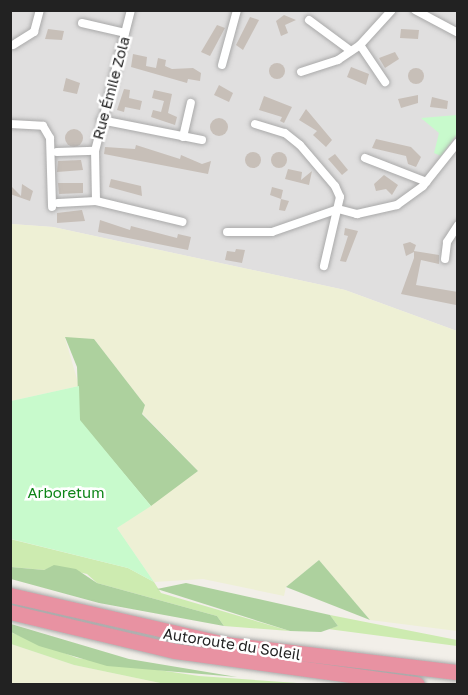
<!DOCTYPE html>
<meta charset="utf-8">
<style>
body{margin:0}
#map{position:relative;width:468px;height:695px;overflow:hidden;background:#f2efe9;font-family:"Golos Text",sans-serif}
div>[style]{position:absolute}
.residential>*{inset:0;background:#e0dfdf}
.farmland>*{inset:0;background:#eef0d5}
.grass>*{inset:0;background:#cdebb0}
.forest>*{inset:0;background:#add19e}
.park>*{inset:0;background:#c8facc}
.building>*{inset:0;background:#c7bfb8}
.round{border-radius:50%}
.roads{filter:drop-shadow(0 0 2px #a9a9a9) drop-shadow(0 0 2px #a9a9a9)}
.street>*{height:8px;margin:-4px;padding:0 4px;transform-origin:4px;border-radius:4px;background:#fff}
.highway>*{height:15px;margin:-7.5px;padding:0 7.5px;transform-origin:7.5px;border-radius:7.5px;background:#e892a2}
span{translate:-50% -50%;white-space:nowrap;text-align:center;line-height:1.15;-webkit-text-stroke:5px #fff;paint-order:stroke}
.street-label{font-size:15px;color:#222}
.park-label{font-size:15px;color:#0c8416}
.frame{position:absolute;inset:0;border:12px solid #222;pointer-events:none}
</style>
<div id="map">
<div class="residential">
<i style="clip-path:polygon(10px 11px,457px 11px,457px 331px,345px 290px,53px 227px,11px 224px)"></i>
</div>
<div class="farmland">
<i style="clip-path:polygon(11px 224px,53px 227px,345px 290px,457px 331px,457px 631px,370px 620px,319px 560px,286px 587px,284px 596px,203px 579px,154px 582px,117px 528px,198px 471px,142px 413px,145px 405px,94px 339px,65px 338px,79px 386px,11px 401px)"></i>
<i style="clip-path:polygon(11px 644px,74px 665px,165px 684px,11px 684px)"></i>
</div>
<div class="grass">
<i style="clip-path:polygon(10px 539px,128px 568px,154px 582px,161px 593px,290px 631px,224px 626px,217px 616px,97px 583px,87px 574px,54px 566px,44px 570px,11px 567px)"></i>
<i style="clip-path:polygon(330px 615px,457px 640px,457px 646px,328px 629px,338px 626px)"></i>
<i style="clip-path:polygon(10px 632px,77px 658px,199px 676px,312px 684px,165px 684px,74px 665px,11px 644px)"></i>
</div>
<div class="forest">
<i style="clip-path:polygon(65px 337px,94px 339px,145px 405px,142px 414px,198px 471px,151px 506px,79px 420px,77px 367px)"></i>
<i style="clip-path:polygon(319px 560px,370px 620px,286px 587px)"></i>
<i style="clip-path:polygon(54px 565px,76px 569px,97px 583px,217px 616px,224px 626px,99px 603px,11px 579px,11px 567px,44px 570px)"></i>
<i style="clip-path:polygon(186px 583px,330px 615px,338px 626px,321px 632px,290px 631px,157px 589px)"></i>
<i style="clip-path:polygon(11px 624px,129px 659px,237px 677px,107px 666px,39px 646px,11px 632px)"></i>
</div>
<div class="park">
<i style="clip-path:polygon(457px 115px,457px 134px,441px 156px,434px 153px,439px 133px,421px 118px)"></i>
<i style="clip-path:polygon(79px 386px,80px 420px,151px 506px,117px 528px,154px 582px,128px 568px,11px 539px,11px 401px)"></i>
</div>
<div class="building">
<i style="clip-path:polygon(284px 15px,296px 20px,285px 25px,288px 33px,281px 36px,276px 21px)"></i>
<i style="clip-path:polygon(250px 17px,259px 20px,243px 50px,236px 45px)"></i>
<i style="clip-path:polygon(217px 25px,225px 28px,210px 56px,201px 52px)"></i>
<i style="clip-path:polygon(48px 29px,64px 31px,62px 40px,45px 39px)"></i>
<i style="clip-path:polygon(401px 29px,419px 30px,418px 39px,400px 38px)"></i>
<i style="clip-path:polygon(395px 52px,399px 59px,385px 68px,379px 58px)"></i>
<i style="clip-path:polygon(133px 54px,147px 57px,146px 66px,156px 68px,158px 58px,166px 60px,165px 66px,172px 69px,193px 68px,201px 73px,200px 81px,188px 79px,187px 83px,131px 67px)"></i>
<i class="round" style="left:269px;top:63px;width:16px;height:16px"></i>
<i style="clip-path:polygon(351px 67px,369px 74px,366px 85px,347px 77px)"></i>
<i class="round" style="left:408px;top:68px;width:16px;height:16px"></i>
<i style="clip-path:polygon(66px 78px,80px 83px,77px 94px,63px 91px)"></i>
<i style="clip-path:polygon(219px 85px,233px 93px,229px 102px,214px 95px)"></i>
<i style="clip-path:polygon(124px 89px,130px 90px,129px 98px,142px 101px,140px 110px,125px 107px,124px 112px,117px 110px)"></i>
<i style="clip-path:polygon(154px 90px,172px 94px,168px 113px,177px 117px,175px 125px,151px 117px,153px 110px,161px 112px,164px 101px,152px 98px)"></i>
<i style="clip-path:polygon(418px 95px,418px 103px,401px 108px,398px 99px)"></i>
<i style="clip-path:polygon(264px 96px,292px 107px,284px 123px,280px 121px,282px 117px,259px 110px)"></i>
<i style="clip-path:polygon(432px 97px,448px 101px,447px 109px,430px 107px)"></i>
<i style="clip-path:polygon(306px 109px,332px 140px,326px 147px,313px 135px,317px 131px,299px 120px)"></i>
<i class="round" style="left:210px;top:118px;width:18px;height:18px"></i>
<i class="round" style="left:65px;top:129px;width:18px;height:18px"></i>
<i style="clip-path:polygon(376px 139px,411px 147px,421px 157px,416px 167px,408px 164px,406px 156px,372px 148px)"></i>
<i style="clip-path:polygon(136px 145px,180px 159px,181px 155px,202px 164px,211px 161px,208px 174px,104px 154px,105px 147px,135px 149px)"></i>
<i class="round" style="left:245px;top:152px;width:16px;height:16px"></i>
<i class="round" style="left:271px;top:152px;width:16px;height:16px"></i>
<i style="clip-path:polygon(335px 154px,348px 170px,342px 175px,328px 159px)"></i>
<i style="clip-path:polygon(58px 161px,81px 160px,83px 170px,57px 172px)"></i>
<i style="clip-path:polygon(288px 169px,302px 172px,301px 180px,312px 171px,309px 185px,285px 179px)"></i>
<i style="clip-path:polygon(384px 175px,398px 185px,392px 195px,386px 189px,376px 191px,374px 184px)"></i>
<i style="clip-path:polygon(111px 179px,141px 186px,142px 196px,109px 187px)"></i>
<i style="clip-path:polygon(58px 183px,83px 183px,83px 193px,59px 194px)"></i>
<i style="clip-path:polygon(22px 184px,33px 191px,30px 201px,10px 194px,10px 185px,21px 196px)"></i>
<i style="clip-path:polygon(272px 187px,283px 190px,281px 199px,289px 201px,285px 211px,279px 210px,281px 199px,270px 195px)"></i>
<i style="clip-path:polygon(82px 210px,85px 221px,57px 223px,57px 213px)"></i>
<i style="clip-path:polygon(100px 220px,130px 230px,131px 226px,177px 238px,178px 234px,191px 237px,188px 250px,98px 232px)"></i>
<i style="clip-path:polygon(345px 228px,358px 231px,346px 262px,340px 261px,348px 236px,344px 235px)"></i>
<i style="clip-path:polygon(410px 242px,416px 245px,414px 251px,439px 255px,439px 264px,421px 260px,416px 285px,458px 292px,456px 305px,401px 294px,414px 258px,414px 252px,406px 256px,403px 244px)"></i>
<i style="clip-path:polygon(236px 249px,245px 250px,242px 263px,225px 260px,227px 251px,235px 252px)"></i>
</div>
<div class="roads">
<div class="street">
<i style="left:415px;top:10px;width:49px;rotate:28.1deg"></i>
<i style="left:309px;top:20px;width:52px;rotate:36.4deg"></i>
<i style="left:82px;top:23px;width:44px;rotate:13.1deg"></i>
<i style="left:13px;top:45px;width:25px;rotate:-32deg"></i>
<i style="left:34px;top:32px;width:23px;rotate:-75deg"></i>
<i style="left:360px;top:45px;width:45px;rotate:56deg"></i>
<i style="left:222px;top:65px;width:57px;rotate:-74.7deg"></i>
<i style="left:301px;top:72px;width:39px;rotate:-18deg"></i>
<i style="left:338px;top:60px;width:27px;rotate:-34deg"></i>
<i style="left:360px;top:45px;width:47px;rotate:-47.6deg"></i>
<i style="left:101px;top:120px;width:103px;rotate:11.2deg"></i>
<i style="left:10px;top:124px;width:33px;rotate:3deg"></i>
<i style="left:43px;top:126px;width:14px;rotate:60deg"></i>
<i style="left:50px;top:138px;width:69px;rotate:88.3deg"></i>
<i style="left:255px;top:124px;width:31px;rotate:17deg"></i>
<i style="left:285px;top:133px;width:19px;rotate:39deg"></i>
<i style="left:300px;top:145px;width:54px;rotate:49.5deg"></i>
<i style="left:335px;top:186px;width:12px;rotate:66deg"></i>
<i style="left:340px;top:197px;width:71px;rotate:103.1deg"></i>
<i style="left:183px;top:137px;width:35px;rotate:-77deg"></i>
<i style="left:57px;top:152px;width:38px;rotate:-2deg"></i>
<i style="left:365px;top:158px;width:66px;rotate:21.2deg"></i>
<i style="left:96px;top:201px;width:50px;rotate:-91.1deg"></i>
<i style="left:95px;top:151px;width:146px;rotate:-75.7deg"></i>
<i style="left:58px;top:203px;width:38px;rotate:-3deg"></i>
<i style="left:96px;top:201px;width:89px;rotate:13.6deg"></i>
<i style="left:338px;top:209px;width:20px;rotate:15deg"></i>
<i style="left:357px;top:214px;width:41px;rotate:-12.7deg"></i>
<i style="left:397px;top:205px;width:32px;rotate:-36deg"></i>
<i style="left:423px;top:186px;width:56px;rotate:-51.5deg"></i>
<i style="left:227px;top:232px;width:45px"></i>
<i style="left:272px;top:232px;width:70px;rotate:-19.2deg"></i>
<i style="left:445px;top:259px;width:17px;rotate:-83deg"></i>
<i style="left:447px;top:242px;width:20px;rotate:-57deg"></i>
</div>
<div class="highway">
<i style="left:10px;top:595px;width:221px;rotate:12.8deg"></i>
<i style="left:225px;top:644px;width:235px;rotate:6.9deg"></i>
<i style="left:10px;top:612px;width:170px;rotate:13.3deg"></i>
<i style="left:175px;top:651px;width:244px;rotate:7.8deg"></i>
</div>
</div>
<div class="street-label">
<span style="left:111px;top:88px;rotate:-75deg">Rue Émile Zola</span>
<span style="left:232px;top:644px;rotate:9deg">Autoroute du Soleil</span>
</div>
<div class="park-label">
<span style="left:66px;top:493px">Arboretum</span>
</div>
<div class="frame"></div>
</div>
